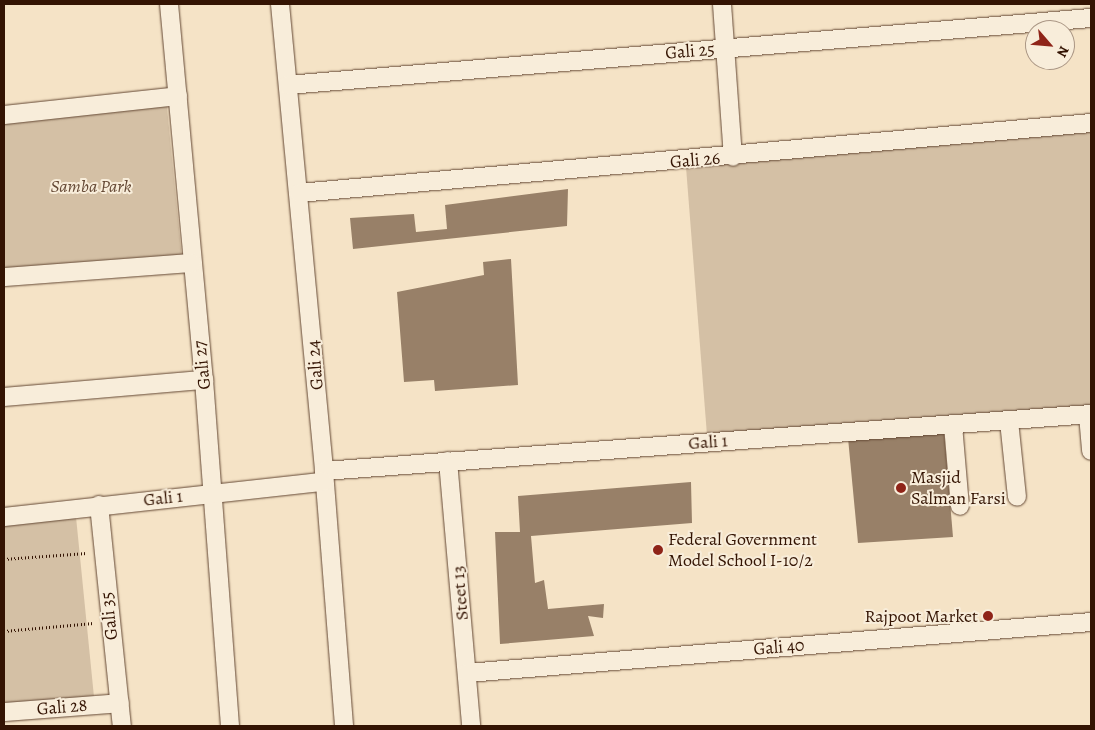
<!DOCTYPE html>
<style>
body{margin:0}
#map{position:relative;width:1095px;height:730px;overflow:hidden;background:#f5e3c6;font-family:Alegreya,serif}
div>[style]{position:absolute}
.green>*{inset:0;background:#d4c0a5}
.building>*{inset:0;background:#988068}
.path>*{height:3px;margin-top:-1.5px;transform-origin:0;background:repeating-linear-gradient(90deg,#341403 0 1px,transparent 0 3.5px)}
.roads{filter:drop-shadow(0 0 1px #644834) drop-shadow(0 0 1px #644834)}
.minor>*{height:18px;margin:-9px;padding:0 9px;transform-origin:9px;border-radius:9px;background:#f8edda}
.dots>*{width:14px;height:14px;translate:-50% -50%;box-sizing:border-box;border:2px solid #f8edda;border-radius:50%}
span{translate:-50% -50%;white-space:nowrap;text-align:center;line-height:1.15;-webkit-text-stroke:4px #f8edda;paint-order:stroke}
.street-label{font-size:18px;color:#341403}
.park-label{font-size:18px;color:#644834;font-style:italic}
.poi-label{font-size:18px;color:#341403}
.left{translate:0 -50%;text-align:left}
.right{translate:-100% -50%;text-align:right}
.frame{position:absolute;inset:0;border:5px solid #341403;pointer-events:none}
.north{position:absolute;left:1025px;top:20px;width:50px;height:50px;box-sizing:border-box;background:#f8edda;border:1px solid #aa9684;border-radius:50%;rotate:117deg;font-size:14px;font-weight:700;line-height:20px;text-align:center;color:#341403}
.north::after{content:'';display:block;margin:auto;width:18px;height:22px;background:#8f2418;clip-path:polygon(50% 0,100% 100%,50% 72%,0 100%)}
</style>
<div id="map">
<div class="green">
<i style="clip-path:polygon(166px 97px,182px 260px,4px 273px,4px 113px)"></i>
<i style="clip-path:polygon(1091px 129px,1091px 406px,707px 435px,686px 167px)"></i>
<i style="clip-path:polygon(75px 507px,94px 697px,4px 707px,4px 512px)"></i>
</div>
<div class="building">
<i style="clip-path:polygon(568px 189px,567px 226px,353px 249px,350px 218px,414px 214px,416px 232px,447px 229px,445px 205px)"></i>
<i style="clip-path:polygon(511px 259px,518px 385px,435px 391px,434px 380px,404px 382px,397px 292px,484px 275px,483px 262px)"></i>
<i style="clip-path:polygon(944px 431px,953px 537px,858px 543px,848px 438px)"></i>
<i style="clip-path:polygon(691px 482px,692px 523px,531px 536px,535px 583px,544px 580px,548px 609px,604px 604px,603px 618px,588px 616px,594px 636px,500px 644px,495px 532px,520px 532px,518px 496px)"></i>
</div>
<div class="path">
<i style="left:4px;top:559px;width:83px;rotate:-4.1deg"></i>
<i style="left:4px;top:631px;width:90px;rotate:-5.1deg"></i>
</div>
<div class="roads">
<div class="minor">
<i style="left:169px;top:4px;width:378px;rotate:84.7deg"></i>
<i style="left:204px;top:380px;width:347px;rotate:85.7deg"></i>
<i style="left:280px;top:4px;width:469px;rotate:84.6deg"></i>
<i style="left:324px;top:471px;width:256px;rotate:85.5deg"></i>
<i style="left:722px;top:4px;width:153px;rotate:85.9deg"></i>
<i style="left:288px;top:85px;width:806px;rotate:-4.77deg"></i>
<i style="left:4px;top:115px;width:175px;rotate:-6.2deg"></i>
<i style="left:299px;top:193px;width:795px;rotate:-5.05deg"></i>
<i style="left:4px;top:277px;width:188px;rotate:-4.3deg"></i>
<i style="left:4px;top:397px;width:201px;rotate:-4.9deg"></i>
<i style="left:1088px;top:415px;width:36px;rotate:85deg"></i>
<i style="left:1009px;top:421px;width:76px;rotate:84deg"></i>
<i style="left:953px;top:425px;width:81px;rotate:85.1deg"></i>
<i style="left:448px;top:461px;width:266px;rotate:85deg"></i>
<i style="left:324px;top:471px;width:769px;rotate:-4.25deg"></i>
<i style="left:99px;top:505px;width:222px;rotate:84.1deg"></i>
<i style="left:4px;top:517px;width:321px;rotate:-6.3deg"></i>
<i style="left:467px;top:673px;width:626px;rotate:-4.67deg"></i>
<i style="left:4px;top:712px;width:116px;rotate:-4.4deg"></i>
</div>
</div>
<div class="dots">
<i style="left:901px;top:488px;background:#8f2418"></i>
<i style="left:658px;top:550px;background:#8f2418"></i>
<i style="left:988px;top:616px;background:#8f2418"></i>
</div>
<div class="street-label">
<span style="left:690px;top:51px;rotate:-5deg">Gali 25</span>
<span style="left:695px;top:160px;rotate:-5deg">Gali 26</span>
<span style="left:202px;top:365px;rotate:-96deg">Gali 27</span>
<span style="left:315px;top:365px;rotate:-95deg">Gali 24</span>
<span style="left:708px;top:442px;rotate:-4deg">Gali 1</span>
<span style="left:163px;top:498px;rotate:-6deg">Gali 1</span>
<span style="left:460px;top:593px;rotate:-95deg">Steet 13</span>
<span style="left:109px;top:616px;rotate:-96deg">Gali 35</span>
<span style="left:779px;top:647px;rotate:-5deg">Gali 40</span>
<span style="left:62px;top:707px;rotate:-5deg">Gali 28</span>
</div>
<div class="park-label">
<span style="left:91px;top:186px">Samba Park</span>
</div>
<div class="poi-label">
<span class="left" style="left:911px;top:488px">Masjid<br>Salman Farsi</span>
<span class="left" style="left:668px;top:550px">Federal Government<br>Model School I-10/2</span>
<span class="right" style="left:978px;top:616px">Rajpoot Market</span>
</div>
<div class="frame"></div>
<div class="north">N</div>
</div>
